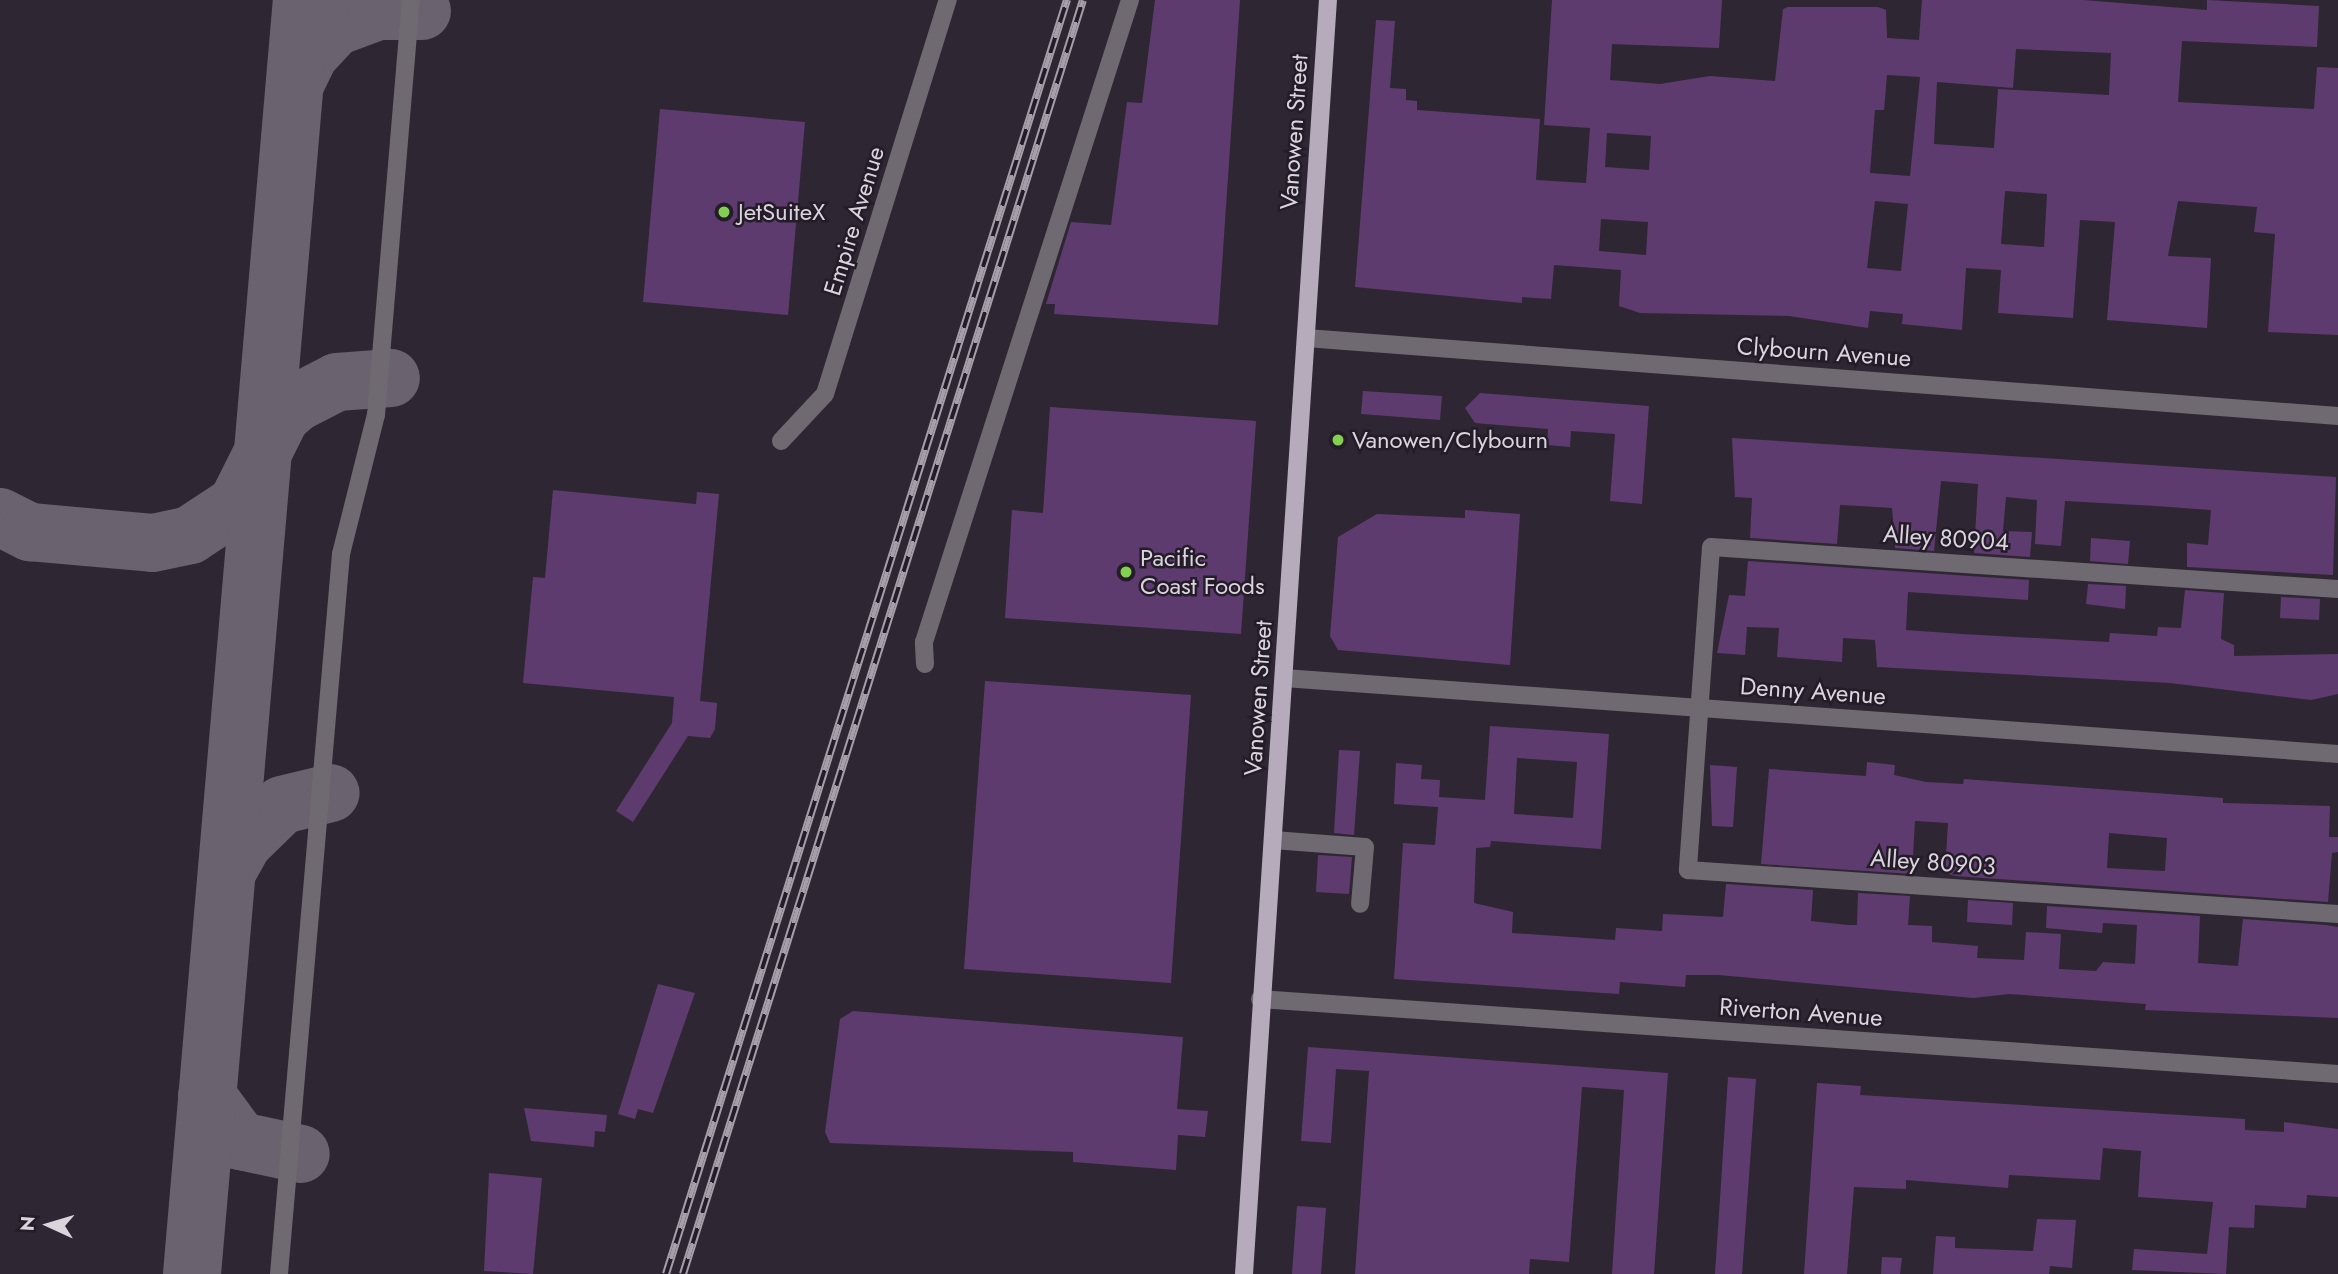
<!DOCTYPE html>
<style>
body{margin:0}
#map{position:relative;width:2338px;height:1274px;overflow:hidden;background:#2f2633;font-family:Jost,sans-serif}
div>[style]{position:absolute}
.taxiway>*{height:58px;margin:-29px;padding:0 29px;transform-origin:29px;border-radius:29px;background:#6a626e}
.building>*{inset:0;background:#5e3b6e}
.minor>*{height:18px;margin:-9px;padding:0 9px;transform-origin:9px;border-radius:9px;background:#6f6a71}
.major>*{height:18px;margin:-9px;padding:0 9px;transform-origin:9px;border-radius:9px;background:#b5abba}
.rail>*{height:8px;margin-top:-4px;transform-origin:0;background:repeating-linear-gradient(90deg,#251c29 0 16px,#a69fa9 0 32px);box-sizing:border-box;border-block:2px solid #a69fa9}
.dots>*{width:19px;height:19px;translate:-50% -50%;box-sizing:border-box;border:4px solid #251c29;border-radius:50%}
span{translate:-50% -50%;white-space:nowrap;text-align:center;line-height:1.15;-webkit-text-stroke:5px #251c29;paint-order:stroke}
.street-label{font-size:24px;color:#dad4dd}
.poi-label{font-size:24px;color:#dad4dd}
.left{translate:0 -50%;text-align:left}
.north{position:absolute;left:14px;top:1190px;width:70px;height:70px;-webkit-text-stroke:5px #251c29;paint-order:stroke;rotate:274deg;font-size:19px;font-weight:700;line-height:28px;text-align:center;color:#dad4dd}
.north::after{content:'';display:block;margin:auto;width:24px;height:32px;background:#dad4dd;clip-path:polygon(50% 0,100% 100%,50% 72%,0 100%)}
</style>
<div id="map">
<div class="taxiway">
<i style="left:295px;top:84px;width:32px;rotate:-64deg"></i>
<i style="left:309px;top:55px;width:38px;rotate:-47deg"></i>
<i style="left:335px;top:27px;width:46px;rotate:-20.4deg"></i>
<i style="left:378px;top:11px;width:44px"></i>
<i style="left:0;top:517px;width:34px;rotate:27deg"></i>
<i style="left:30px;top:532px;width:123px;rotate:5.1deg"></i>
<i style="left:153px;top:543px;width:38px;rotate:-12deg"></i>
<i style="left:190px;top:535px;width:56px;rotate:-33.4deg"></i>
<i style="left:237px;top:504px;width:98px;rotate:-63.4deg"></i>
<i style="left:281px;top:416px;width:20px;rotate:-41deg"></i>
<i style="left:296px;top:403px;width:46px;rotate:-27.1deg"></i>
<i style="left:337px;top:382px;width:54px;rotate:-4.2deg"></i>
<i style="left:227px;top:872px;width:33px;rotate:-61deg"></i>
<i style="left:243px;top:843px;width:54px;rotate:-44.3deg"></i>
<i style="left:282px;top:805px;width:50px;rotate:-13.8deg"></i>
<i style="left:207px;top:1096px;width:56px;rotate:53.7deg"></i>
<i style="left:240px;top:1141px;width:62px;rotate:12deg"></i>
<i style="left:192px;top:1274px;width:1279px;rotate:-85.07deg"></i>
</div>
<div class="building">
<i style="clip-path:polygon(1155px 0,1240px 0,1218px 325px,1054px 314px,1055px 304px,1046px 304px,1071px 222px,1111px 225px,1127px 102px,1142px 103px)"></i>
<i style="clip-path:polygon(evenodd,1552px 0,1722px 0,1719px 48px,1612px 44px,1610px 80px,1660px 84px,1710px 76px,1775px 81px,1783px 9px,1788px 7px,1878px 7px,1886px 10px,1887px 38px,1919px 40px,1922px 0,2083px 0,2207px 10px,2207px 0,2319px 6px,2317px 47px,2182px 41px,2178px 102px,2314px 109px,2317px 67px,2338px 68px,2338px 335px,2268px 332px,2275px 234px,2254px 232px,2257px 207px,2178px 201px,2168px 256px,2211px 258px,2207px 328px,2107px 320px,2115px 222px,2080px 220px,2073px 318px,1998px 313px,2001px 270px,1966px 268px,1962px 330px,1902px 324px,1903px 314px,1870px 311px,1868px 328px,1789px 316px,1640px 313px,1619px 306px,1621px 270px,1554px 265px,1551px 299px,1522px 297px,1522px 303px,1355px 287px,1376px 20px,1395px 21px,1390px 88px,1406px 89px,1406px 100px,1417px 101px,1417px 110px,1540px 119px,1536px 180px,1586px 183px,1590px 128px,1544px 125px,1552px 0,2016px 49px,2111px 53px,2109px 95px,1998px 89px,1994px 148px,1934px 144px,1937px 82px,2013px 88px,2016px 49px,1552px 0,1887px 75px,1920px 77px,1910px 176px,1870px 173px,1875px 110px,1884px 110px,1887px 75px,1552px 0,1607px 133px,1651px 136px,1649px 170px,1605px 167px,1607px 133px,1552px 0,2005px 191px,2047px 194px,2044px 247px,2001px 244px,2005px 191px,1552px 0,1875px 201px,1908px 204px,1901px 271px,1867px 268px,1875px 201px,1552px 0,1601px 219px,1648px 222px,1646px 255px,1599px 251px,1601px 219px)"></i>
<i style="clip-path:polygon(660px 109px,805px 122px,788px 315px,643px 302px)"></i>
<i style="clip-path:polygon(1363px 391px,1442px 396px,1440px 420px,1361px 414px)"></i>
<i style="clip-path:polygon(1480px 393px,1649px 406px,1642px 504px,1610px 501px,1615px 434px,1571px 431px,1570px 447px,1547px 445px,1548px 429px,1475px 423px,1465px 408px)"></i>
<i style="clip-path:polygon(1050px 407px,1256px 421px,1241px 634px,1005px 618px,1012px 510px,1043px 513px)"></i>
<i style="clip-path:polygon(1732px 438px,2336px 477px,2333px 575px,2187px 567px,2187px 543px,2208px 545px,2211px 510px,2156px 506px,2065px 501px,2061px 546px,2035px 544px,2037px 500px,2006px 497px,2003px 531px,2032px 532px,2030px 557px,1974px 553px,1978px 484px,1941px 481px,1934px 551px,1895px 548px,1892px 508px,1860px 506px,1840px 505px,1837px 544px,1750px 538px,1752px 498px,1735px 497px)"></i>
<i style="clip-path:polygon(553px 490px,696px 504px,697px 492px,719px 494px,700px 701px,717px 703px,715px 729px,710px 738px,688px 736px,633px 822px,616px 811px,672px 723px,674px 697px,523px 683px,533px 577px,545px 578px)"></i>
<i style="clip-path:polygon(1465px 510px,1520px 514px,1510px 665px,1338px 650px,1330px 636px,1338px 537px,1377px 514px,1465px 518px)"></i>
<i style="clip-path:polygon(2091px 538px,2130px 541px,2128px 564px,2090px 561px)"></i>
<i style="clip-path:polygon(1748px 561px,2029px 580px,2028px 600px,1908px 592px,1906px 630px,1962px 634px,2109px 642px,2110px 633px,2157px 636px,2158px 627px,2181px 628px,2185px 590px,2224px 593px,2221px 639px,2234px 645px,2234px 656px,2338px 654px,2338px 694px,2311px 700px,2170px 683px,1877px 667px,1875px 640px,1843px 638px,1842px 662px,1777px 657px,1779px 628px,1747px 627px,1745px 655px,1717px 653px,1729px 595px,1745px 596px)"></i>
<i style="clip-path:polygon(2088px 584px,2126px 586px,2125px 609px,2086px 604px)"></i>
<i style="clip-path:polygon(2281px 597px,2320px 599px,2319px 620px,2280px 618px)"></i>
<i style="clip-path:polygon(985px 681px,1191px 695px,1171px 983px,964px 969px)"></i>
<i style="clip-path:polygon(evenodd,1490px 726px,1609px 734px,1601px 849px,1491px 841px,1490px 847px,1476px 848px,1474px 903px,1513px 912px,1512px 933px,1615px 940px,1616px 928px,1662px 931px,1663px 914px,1723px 917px,1726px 884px,1813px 890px,1811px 921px,1848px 925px,1857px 925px,1858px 893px,1910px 896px,1908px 925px,1932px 926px,1932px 942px,1978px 946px,1977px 958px,2024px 960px,2026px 932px,2061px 934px,2059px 969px,2096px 971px,2103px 962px,2135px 964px,2137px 925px,2103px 923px,2102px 933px,2046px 928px,2047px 906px,2200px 916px,2198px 963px,2238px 966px,2243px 919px,2326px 925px,2338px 927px,2338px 1018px,2145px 1010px,2146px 1004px,2009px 994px,1973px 998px,1718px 975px,1686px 975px,1685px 987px,1620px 982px,1619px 994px,1394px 979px,1403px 843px,1435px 845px,1438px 807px,1394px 804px,1396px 763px,1422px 765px,1421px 779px,1440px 780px,1439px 797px,1485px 800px,1490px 726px,1517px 758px,1577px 762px,1573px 818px,1514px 814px,1517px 758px)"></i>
<i style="clip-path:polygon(1339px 750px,1360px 751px,1354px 835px,1334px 833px)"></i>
<i style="clip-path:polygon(evenodd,1867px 762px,1895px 765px,1894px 775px,1926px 782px,1963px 784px,1964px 779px,2223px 798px,2223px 803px,2330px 806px,2329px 837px,2338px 837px,2338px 852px,2332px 853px,2328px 902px,1955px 876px,1945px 873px,1948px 823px,1915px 821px,1912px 874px,1761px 864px,1769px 769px,1866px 776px,1867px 762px,2109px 833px,2167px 838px,2165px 871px,2107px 868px,2109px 833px)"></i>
<i style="clip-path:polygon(1710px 765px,1737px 767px,1733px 827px,1712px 826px)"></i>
<i style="clip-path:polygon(1318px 855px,1352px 857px,1349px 894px,1316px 892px)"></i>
<i style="clip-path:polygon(1968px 900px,2013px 903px,2012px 925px,1967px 922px)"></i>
<i style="clip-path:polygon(658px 984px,695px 993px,653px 1113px,638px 1109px,635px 1119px,618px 1114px)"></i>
<i style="clip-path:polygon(853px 1011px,1183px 1037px,1177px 1109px,1208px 1111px,1205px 1137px,1178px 1135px,1176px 1170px,1073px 1162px,1073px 1152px,830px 1143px,825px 1132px,840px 1019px)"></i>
<i style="clip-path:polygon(1308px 1047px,1668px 1073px,1654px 1274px,1612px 1274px,1624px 1090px,1582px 1087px,1569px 1262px,1530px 1259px,1529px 1274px,1355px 1274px,1369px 1071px,1336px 1069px,1331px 1143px,1301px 1141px)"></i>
<i style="clip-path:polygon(1728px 1077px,1756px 1079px,1742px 1274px,1715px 1274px)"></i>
<i style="clip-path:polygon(1817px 1083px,1861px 1086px,1860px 1095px,2245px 1119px,2245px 1130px,2284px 1132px,2284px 1122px,2338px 1129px,2338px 1197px,2307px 1195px,2306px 1208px,2255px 1205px,2254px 1228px,2229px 1227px,2226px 1274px,2132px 1270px,2134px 1249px,2207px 1254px,2213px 1202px,2138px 1197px,2141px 1151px,2103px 1148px,2100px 1180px,2009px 1175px,2008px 1188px,1906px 1180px,1906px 1189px,1854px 1187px,1847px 1274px,1804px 1274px)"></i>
<i style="clip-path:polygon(524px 1108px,607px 1115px,605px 1132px,595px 1131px,594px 1147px,531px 1141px)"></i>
<i style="clip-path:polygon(489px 1173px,542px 1178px,533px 1274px,484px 1271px)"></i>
<i style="clip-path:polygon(1297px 1206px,1326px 1208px,1321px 1274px,1292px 1274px)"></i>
<i style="clip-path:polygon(2037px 1219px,2076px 1220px,2072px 1268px,2050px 1266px,2049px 1274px,1933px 1274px,1936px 1236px,1955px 1237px,1955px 1248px,2033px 1251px)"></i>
<i style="clip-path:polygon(1882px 1257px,1902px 1258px,1900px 1274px,1881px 1274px)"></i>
</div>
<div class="minor">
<i style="left:1306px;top:338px;width:1035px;rotate:4.32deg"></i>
<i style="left:781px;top:441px;width:64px;rotate:-46.9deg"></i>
<i style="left:825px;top:394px;width:413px;rotate:-72.7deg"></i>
<i style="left:2338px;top:589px;width:628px;rotate:-176.17deg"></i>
<i style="left:1711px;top:547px;width:324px;rotate:94.1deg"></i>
<i style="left:1688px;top:870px;width:651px;rotate:3.87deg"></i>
<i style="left:925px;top:664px;width:22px;rotate:-93deg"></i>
<i style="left:924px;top:642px;width:674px;rotate:-72.21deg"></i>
<i style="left:1284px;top:678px;width:1057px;rotate:4.12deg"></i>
<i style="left:1273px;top:840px;width:92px;rotate:4.4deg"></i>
<i style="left:1365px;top:847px;width:57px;rotate:95deg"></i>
<i style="left:1260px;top:999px;width:1081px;rotate:3.98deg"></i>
<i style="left:279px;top:1274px;width:723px;rotate:-85.08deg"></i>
<i style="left:341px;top:554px;width:143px;rotate:-75.9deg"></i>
<i style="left:376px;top:415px;width:416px;rotate:-85.2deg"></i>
</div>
<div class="major">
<i style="left:1244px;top:1274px;width:1277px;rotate:-86.23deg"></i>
</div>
<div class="rail">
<i style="left:666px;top:1274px;width:1336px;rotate:-72.53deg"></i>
<i style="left:683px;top:1274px;width:1335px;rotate:-72.57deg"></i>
</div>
<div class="dots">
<i style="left:724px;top:212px;background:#82d04f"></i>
<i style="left:1338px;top:440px;background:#82d04f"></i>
<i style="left:1126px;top:572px;background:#82d04f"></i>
</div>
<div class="street-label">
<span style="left:1294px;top:132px;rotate:-86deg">Vanowen Street</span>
<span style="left:854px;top:221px;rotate:-73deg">Empire Avenue</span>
<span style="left:1824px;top:352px;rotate:4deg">Clybourn Avenue</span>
<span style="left:1946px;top:538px;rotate:4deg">Alley 80904</span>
<span style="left:1813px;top:691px;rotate:4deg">Denny Avenue</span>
<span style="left:1258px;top:698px;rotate:-86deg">Vanowen Street</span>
<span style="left:1933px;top:862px;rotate:4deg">Alley 80903</span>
<span style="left:1801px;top:1012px;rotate:4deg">Riverton Avenue</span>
</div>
<div class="poi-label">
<span class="left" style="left:738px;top:212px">JetSuiteX</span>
<span class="left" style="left:1352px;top:440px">Vanowen/Clybourn</span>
<span class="left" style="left:1140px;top:572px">Pacific<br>Coast Foods</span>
</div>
<div class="north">N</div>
</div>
